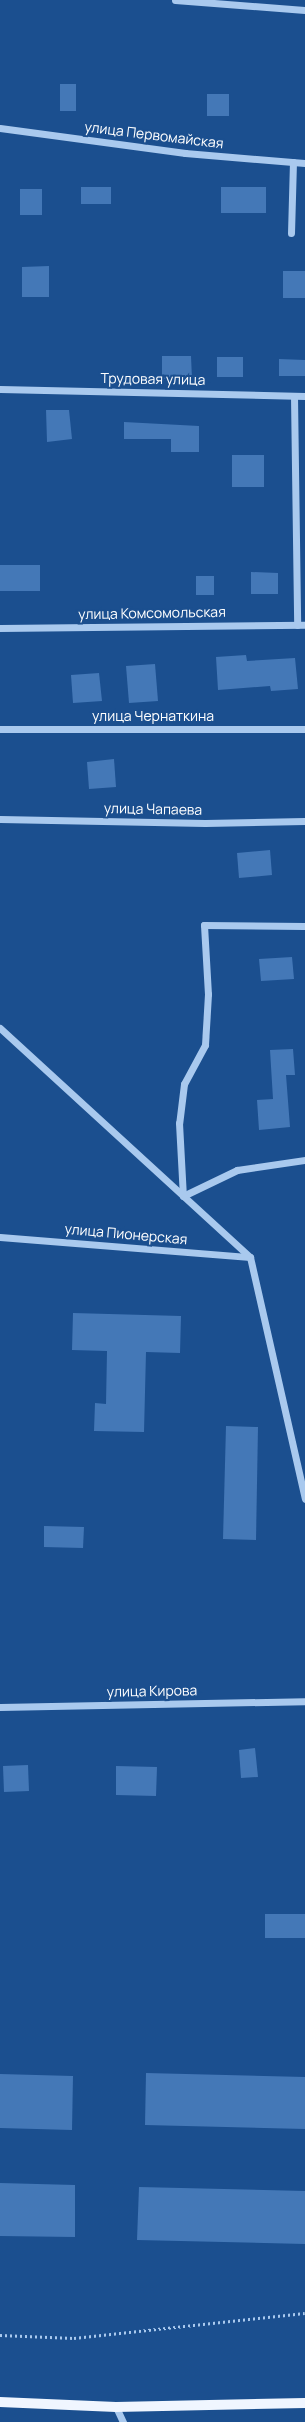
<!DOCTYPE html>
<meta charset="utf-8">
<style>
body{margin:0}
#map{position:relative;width:305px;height:2422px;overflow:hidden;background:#1b4f8f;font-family:Manrope,sans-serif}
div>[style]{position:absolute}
.building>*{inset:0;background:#4478b7}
.path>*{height:2.5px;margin-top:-1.25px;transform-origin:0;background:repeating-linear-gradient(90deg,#a9c9ee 0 2px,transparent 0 5px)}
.minor>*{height:7px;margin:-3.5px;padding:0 3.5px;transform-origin:3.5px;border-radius:3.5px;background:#a9c9ee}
.major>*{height:10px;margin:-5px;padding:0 5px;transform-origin:5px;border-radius:5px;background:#f0f6ff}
span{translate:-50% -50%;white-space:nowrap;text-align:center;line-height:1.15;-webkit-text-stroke:4px #1b4f8f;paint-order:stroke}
.street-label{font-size:14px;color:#fff}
</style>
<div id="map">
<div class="building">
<i style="clip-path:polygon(60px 84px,76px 84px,76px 111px,60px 111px)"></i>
<i style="clip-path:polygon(207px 94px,229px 94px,229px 116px,207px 116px)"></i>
<i style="clip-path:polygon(81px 187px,111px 187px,111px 204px,81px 204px)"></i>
<i style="clip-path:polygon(221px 187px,266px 187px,266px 213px,221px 213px)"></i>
<i style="clip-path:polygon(20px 189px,42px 189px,42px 215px,20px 215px)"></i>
<i style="clip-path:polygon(49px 266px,49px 297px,22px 297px,22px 267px)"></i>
<i style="clip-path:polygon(283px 271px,305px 271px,305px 298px,283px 298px)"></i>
<i style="clip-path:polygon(162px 356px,191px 356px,192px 379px,162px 379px)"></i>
<i style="clip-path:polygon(217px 357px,243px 357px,243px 377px,217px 377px)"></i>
<i style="clip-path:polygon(279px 359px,305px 360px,305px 376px,279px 376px)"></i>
<i style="clip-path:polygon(46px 410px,69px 410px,72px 439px,47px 442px)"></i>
<i style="clip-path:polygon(124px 422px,199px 426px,199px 452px,171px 452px,171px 439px,124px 439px)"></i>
<i style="clip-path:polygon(232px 455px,264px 455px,264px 487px,232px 487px)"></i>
<i style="clip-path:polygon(0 565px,40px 565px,40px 591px,0 591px)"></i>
<i style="clip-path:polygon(251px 572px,278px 573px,278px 594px,251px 594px)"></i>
<i style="clip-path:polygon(196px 576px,214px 576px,214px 595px,196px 595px)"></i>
<i style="clip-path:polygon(246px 655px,247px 661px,295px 658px,298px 689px,271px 691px,270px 686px,218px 690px,216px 657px)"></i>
<i style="clip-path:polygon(155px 664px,158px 701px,129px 703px,126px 666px)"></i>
<i style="clip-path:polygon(99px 673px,102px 701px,73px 703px,71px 675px)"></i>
<i style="clip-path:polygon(114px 759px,116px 787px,89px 789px,87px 762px)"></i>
<i style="clip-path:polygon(270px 850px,272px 875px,239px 878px,237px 853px)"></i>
<i style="clip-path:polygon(292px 957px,294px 979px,261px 981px,259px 959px)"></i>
<i style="clip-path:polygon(293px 1049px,295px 1075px,286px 1075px,290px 1127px,259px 1130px,257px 1100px,273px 1099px,270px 1050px)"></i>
<i style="clip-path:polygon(73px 1313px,181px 1316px,180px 1353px,146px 1352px,144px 1432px,94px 1431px,95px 1403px,106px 1404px,107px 1351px,72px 1350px)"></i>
<i style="clip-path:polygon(226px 1426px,258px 1427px,256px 1540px,223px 1539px)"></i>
<i style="clip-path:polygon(44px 1526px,84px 1527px,83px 1548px,44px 1547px)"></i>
<i style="clip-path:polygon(255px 1748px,258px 1777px,241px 1778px,239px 1750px)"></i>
<i style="clip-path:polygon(28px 1765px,29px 1791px,4px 1792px,3px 1766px)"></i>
<i style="clip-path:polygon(116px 1766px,157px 1767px,156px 1796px,116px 1795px)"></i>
<i style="clip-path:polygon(265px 1914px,305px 1914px,305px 1938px,265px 1938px)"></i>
<i style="clip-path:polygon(146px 2073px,305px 2077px,305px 2129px,145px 2125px)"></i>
<i style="clip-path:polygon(0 2074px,73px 2076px,72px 2130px,0 2128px)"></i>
<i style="clip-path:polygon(0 2183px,75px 2185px,75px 2237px,0 2236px)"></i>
<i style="clip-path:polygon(139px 2187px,305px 2191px,305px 2244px,137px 2240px)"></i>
</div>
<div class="path">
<i style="left:0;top:2335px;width:74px;rotate:2.3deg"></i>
<i style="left:74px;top:2338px;width:232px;rotate:-6.2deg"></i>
</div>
<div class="minor">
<i style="left:175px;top:0;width:130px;rotate:4.4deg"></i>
<i style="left:0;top:128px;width:187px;rotate:7.7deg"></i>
<i style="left:185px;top:153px;width:120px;rotate:4.8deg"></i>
<i style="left:291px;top:233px;width:71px;rotate:-88.4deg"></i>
<i style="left:0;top:389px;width:305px;rotate:1.3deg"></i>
<i style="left:294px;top:396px;width:229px;rotate:89.2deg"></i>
<i style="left:0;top:628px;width:305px;rotate:-0.6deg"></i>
<i style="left:0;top:729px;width:305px"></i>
<i style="left:0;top:819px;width:205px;rotate:1.1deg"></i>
<i style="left:205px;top:823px;width:100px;rotate:-1.1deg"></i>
<i style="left:305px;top:926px;width:101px;rotate:-179.4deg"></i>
<i style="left:204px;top:925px;width:69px;rotate:86.7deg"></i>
<i style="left:208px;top:994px;width:51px;rotate:93.4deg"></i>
<i style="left:205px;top:1045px;width:44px;rotate:118.3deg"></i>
<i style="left:184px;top:1084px;width:39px;rotate:97deg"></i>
<i style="left:179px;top:1123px;width:73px;rotate:86.9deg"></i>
<i style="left:183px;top:1196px;width:60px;rotate:-25.7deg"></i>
<i style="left:237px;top:1170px;width:69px;rotate:-8.4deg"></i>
<i style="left:0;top:1028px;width:339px;rotate:42.5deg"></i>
<i style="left:250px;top:1257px;width:248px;rotate:77.2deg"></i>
<i style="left:0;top:1237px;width:251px;rotate:4.6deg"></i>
<i style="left:0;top:1707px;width:305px;rotate:-1.1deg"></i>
<i style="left:116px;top:2407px;width:17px;rotate:65deg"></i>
</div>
<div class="major">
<i style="left:0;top:2402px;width:116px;rotate:2.5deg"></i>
<i style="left:116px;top:2407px;width:189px;rotate:-1.2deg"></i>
</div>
<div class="street-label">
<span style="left:154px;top:135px;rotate:7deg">улица Первомайская</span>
<span style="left:153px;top:379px;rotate:1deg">Трудовая улица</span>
<span style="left:152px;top:613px;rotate:-1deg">улица Комсомольская</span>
<span style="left:153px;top:716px">улица Чернаткина</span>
<span style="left:153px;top:809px;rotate:1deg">улица Чапаева</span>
<span style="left:126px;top:1234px;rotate:5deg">улица Пионерская</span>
<span style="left:152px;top:1691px;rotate:-1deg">улица Кирова</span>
</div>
</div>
